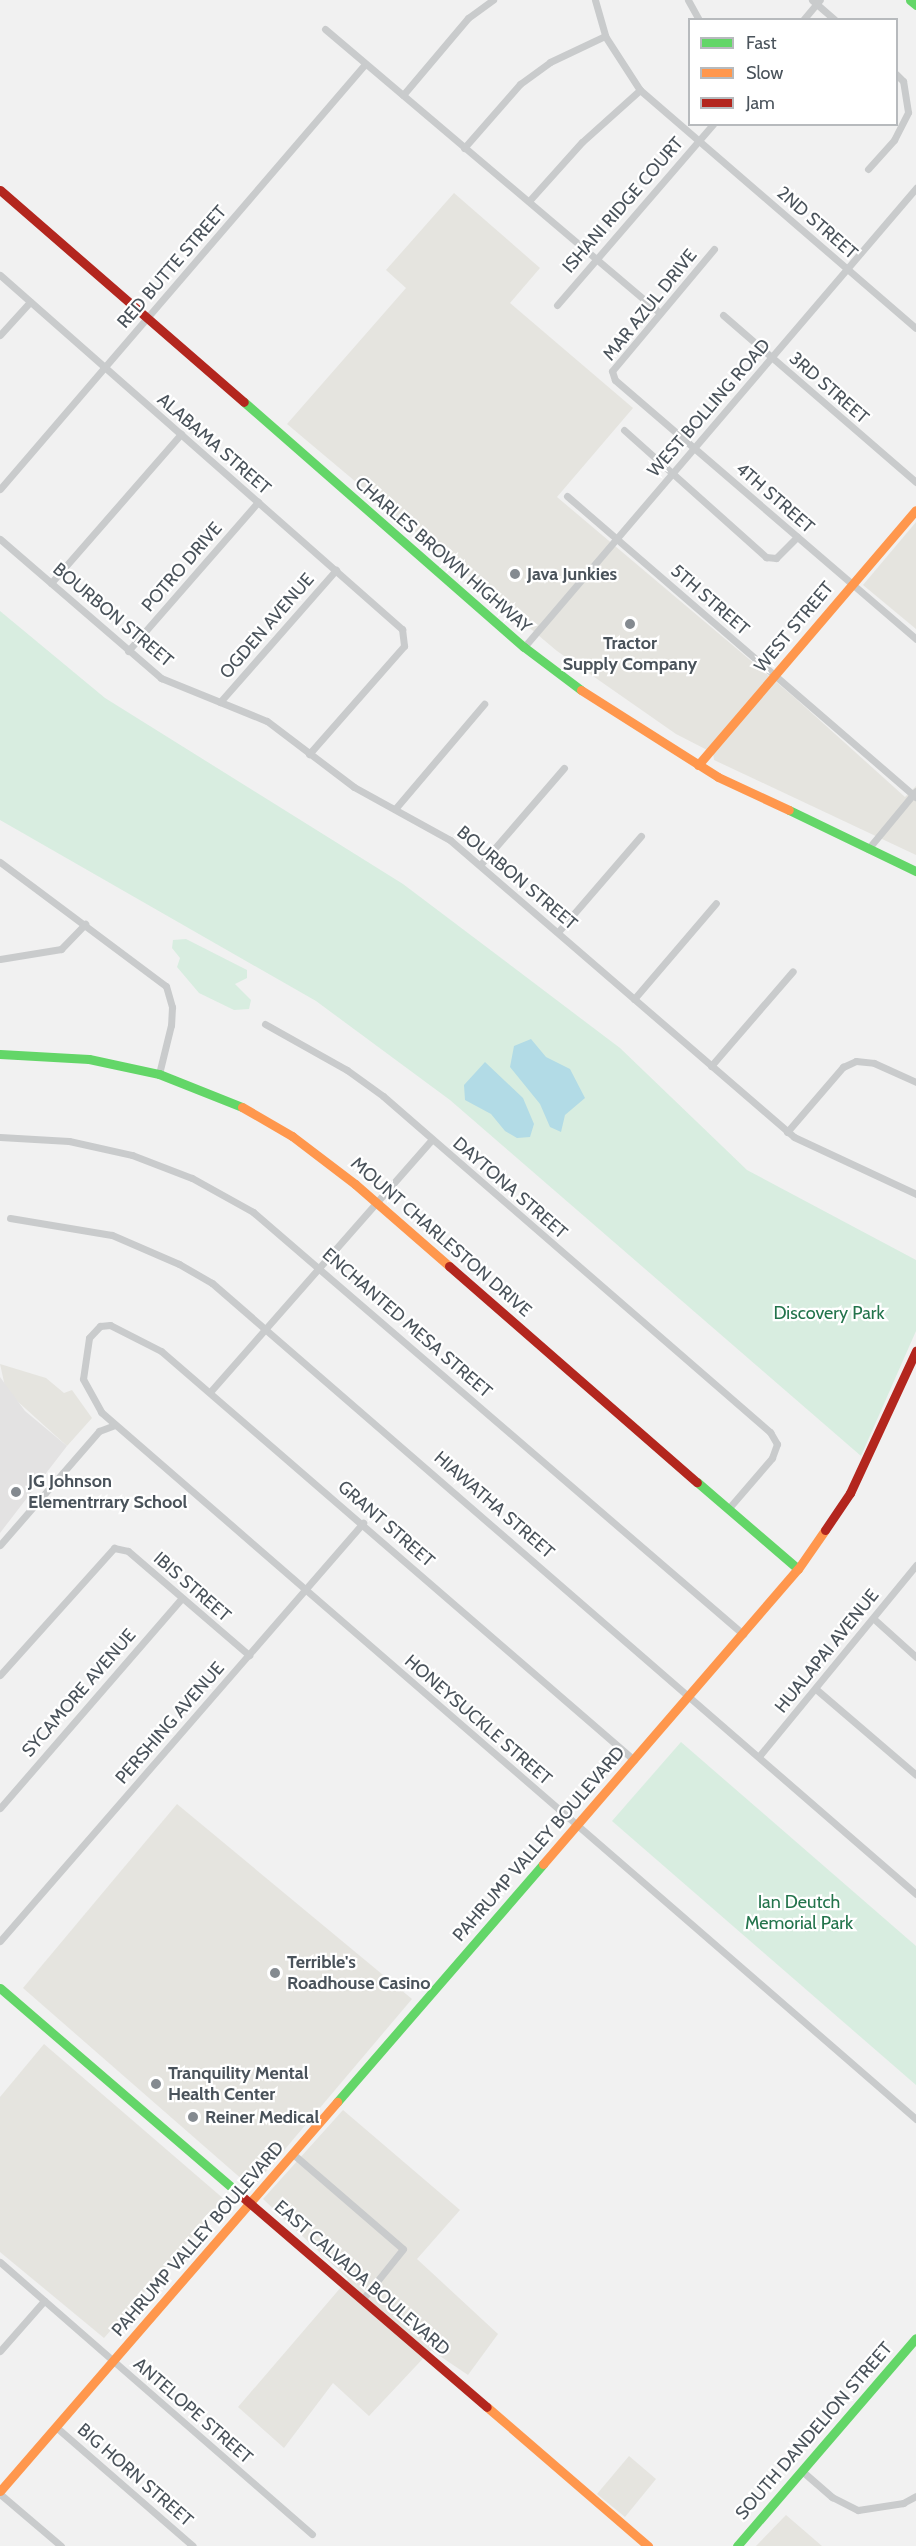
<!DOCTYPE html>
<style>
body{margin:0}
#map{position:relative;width:916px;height:2546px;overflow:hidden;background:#f1f1f1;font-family:Cabin,sans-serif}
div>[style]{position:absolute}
.commercial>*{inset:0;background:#e5e4df}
.education>*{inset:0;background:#e3e2e2}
.green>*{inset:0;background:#d8ede0}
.water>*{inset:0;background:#b2dbe6}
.street>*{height:7px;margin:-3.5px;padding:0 3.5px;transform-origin:3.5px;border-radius:3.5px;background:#c9cbcc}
.fast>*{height:9px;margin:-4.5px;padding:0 4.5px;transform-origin:4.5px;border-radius:4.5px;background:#63d668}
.slow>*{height:9px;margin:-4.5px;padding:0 4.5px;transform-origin:4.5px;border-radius:4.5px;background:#ff974d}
.jam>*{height:9px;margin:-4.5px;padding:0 4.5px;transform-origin:4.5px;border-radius:4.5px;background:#b3261e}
.dots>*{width:16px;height:16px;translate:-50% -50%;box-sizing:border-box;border:3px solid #fff;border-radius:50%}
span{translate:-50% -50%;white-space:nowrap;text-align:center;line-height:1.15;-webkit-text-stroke:4.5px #fff;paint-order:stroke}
.street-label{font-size:18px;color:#4a535b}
.poi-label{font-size:18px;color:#4a535b;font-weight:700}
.left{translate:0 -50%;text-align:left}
.park-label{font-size:18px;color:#23744c}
.legend{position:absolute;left:688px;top:18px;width:210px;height:108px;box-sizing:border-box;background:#fff;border:2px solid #b7babd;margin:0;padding:8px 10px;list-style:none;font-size:18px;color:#4a535b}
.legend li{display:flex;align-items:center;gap:12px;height:30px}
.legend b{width:30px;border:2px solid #b7babd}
</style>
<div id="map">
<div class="commercial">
<i style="clip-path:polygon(454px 193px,540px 268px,510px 303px,633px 408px,557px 497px,794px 697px,905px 797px,916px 786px,916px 855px,714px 760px,713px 753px,676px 734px,557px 651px,287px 424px,406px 288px,386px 270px)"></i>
<i style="clip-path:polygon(916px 522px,916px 629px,863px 585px)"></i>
<i style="clip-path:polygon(0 1364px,46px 1378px,64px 1393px,72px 1390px,92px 1418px,67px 1446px,6px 1391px)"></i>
<i style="clip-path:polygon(177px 1804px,412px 1999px,252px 2188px,23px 1988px)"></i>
<i style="clip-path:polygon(44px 2044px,225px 2200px,104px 2338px,0 2252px,0 2097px)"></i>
<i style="clip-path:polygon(343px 2110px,460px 2210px,417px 2259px,498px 2334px,468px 2375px,431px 2350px,369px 2416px,333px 2383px,284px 2448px,238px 2407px,348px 2279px,263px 2199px)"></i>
<i style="clip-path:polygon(629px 2456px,656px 2479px,625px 2517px,597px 2494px)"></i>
<i style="clip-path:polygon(786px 2515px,822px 2546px,756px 2546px)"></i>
</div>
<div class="education">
<i style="clip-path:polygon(0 1377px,25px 1411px,67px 1446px,0 1533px)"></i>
</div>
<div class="green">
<i style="clip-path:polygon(0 611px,105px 698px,403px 884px,620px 1048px,747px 1170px,916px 1260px,916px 1331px,861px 1456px,450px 1100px,316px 1001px,0 820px)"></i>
<i style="clip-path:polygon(186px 939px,247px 970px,247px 978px,235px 984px,251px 1000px,249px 1009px,234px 1010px,199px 993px,177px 967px,180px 958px,172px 948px,173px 940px)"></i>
<i style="clip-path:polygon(681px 1742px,916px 1946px,916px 2085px,612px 1821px)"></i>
</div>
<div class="water">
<i style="clip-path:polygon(531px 1039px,546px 1057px,570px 1069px,585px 1098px,565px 1115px,561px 1132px,550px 1127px,540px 1104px,510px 1067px,514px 1046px)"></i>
<i style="clip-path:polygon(485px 1062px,523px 1098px,534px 1124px,530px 1137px,517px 1138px,505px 1131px,491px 1114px,465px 1100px,464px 1085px)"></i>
</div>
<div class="street">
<i style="left:595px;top:0;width:37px;rotate:74deg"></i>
<i style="left:605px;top:36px;width:64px;rotate:57.1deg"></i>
<i style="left:640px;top:90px;width:364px;rotate:40.8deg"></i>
<i style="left:688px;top:0;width:23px;rotate:61deg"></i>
<i style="left:812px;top:0;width:30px;rotate:41deg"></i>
<i style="left:803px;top:20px;width:26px;rotate:-50deg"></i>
<i style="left:325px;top:29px;width:439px;rotate:40.3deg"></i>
<i style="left:403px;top:95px;width:101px;rotate:-49.8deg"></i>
<i style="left:468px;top:18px;width:31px;rotate:-36deg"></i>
<i style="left:464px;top:148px;width:85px;rotate:-48.8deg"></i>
<i style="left:520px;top:84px;width:37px;rotate:-36deg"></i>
<i style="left:550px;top:62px;width:61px;rotate:-25.3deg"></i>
<i style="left:868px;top:169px;width:39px;rotate:-48deg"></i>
<i style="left:894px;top:140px;width:31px;rotate:-63deg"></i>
<i style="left:908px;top:112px;width:31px;rotate:-99deg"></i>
<i style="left:903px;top:81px;width:10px;rotate:-135deg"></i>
<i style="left:529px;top:201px;width:79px;rotate:-48.1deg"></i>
<i style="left:582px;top:142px;width:78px;rotate:-41.9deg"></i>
<i style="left:714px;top:249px;width:159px;rotate:129.9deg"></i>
<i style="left:612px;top:371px;width:9px;rotate:72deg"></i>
<i style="left:615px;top:380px;width:397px;rotate:40.7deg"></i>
<i style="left:0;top:275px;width:536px;rotate:41.37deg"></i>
<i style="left:402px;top:629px;width:17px;rotate:83deg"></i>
<i style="left:404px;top:646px;width:144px;rotate:131.3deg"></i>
<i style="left:557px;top:305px;width:239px;rotate:-49.2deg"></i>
<i style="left:723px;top:315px;width:255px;rotate:40.9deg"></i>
<i style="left:0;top:335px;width:45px;rotate:-47.7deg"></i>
<i style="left:624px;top:430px;width:191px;rotate:41.8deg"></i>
<i style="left:766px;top:557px;width:10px;rotate:6deg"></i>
<i style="left:776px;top:558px;width:30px;rotate:-45deg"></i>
<i style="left:0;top:489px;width:560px;rotate:-49.34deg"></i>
<i style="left:567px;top:496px;width:461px;rotate:40.8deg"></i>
<i style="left:0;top:539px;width:213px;rotate:40.8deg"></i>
<i style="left:161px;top:678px;width:114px;rotate:22.1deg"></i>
<i style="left:267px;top:721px;width:109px;rotate:37.2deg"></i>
<i style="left:354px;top:787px;width:110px;rotate:28.9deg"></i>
<i style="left:450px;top:840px;width:454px;rotate:40.8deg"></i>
<i style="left:794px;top:1137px;width:135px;rotate:25deg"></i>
<i style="left:51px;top:583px;width:198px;rotate:-48.9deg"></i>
<i style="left:524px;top:647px;width:604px;rotate:-49.5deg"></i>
<i style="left:128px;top:651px;width:198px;rotate:-48.9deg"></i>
<i style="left:220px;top:702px;width:176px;rotate:-48.7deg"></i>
<i style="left:395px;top:809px;width:138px;rotate:-49.7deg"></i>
<i style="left:868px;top:849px;width:75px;rotate:-50.4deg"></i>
<i style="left:0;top:862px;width:207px;rotate:36.8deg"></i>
<i style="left:166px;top:986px;width:22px;rotate:74deg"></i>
<i style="left:172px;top:1007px;width:18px;rotate:93deg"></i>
<i style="left:171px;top:1025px;width:50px;rotate:103.8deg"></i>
<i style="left:481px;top:864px;width:127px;rotate:-49.2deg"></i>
<i style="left:558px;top:932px;width:127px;rotate:-49.2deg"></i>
<i style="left:0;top:959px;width:62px;rotate:-9.3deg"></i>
<i style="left:61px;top:949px;width:35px;rotate:-46deg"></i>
<i style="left:634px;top:999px;width:126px;rotate:-49.5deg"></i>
<i style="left:265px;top:1024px;width:94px;rotate:29.3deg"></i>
<i style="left:347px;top:1070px;width:44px;rotate:35.8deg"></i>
<i style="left:383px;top:1096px;width:513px;rotate:40.97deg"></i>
<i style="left:770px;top:1432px;width:14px;rotate:60deg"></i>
<i style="left:777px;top:1444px;width:15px;rotate:110deg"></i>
<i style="left:772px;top:1458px;width:66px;rotate:130.7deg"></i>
<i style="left:711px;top:1066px;width:125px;rotate:-49.2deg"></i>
<i style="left:787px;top:1132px;width:86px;rotate:-49.3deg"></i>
<i style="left:843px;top:1067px;width:14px;rotate:-25deg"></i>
<i style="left:856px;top:1061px;width:18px;rotate:6deg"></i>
<i style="left:874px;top:1063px;width:46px;rotate:24.3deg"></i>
<i style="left:0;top:1137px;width:69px;rotate:3.3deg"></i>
<i style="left:69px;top:1141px;width:65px;rotate:12.5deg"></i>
<i style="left:132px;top:1155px;width:64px;rotate:21deg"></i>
<i style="left:192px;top:1178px;width:70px;rotate:29.1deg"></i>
<i style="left:253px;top:1212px;width:647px;rotate:40.74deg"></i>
<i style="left:10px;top:1218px;width:103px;rotate:9.5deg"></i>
<i style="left:112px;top:1235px;width:73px;rotate:23.4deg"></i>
<i style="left:179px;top:1264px;width:38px;rotate:30deg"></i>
<i style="left:212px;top:1283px;width:932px;rotate:40.95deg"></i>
<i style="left:210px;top:1392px;width:335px;rotate:-48.7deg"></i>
<i style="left:0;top:1545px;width:151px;rotate:-49deg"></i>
<i style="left:99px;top:1431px;width:17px;rotate:-21deg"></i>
<i style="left:874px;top:1619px;width:57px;rotate:42.1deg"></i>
<i style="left:0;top:1675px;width:171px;rotate:-48.1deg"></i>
<i style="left:114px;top:1548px;width:14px;rotate:12deg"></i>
<i style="left:128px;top:1551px;width:160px;rotate:40.7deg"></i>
<i style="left:817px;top:1690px;width:130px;rotate:40.6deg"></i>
<i style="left:760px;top:1755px;width:246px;rotate:-50.6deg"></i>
<i style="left:634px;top:1760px;width:625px;rotate:-139.15deg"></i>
<i style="left:161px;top:1351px;width:57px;rotate:-153deg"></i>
<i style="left:110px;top:1325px;width:10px;rotate:174deg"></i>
<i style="left:100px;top:1326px;width:16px;rotate:133deg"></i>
<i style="left:89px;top:1338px;width:41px;rotate:98.3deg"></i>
<i style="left:83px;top:1379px;width:38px;rotate:61deg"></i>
<i style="left:101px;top:1412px;width:1079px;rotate:40.94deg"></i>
<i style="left:0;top:1808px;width:276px;rotate:-49.1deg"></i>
<i style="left:0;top:1941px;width:554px;rotate:-49.03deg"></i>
<i style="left:293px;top:2154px;width:145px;rotate:40.8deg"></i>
<i style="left:403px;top:2249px;width:65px;rotate:128.8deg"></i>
<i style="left:0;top:2262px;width:414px;rotate:41.1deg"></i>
<i style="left:0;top:2351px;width:67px;rotate:-48.7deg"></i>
<i style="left:56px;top:2427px;width:181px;rotate:41deg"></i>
<i style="left:802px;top:2471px;width:40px;rotate:41deg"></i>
<i style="left:832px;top:2497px;width:29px;rotate:27deg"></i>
<i style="left:858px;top:2510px;width:46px;rotate:-8.8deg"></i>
<i style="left:903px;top:2503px;width:15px;rotate:-28deg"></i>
<i style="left:0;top:2494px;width:80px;rotate:40.4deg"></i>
</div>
<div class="fast">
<i style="left:910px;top:0;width:8px;rotate:40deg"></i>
<i style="left:244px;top:402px;width:372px;rotate:41.2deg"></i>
<i style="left:524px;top:647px;width:71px;rotate:37deg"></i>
<i style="left:789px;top:810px;width:141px;rotate:25.7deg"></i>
<i style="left:0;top:1054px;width:89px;rotate:3.2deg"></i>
<i style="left:89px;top:1059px;width:72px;rotate:12.1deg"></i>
<i style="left:159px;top:1074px;width:89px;rotate:21.7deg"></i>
<i style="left:697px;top:1482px;width:133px;rotate:40.7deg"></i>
<i style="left:0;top:1988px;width:314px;rotate:40.7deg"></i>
<i style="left:337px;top:2102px;width:315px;rotate:-49.1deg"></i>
<i style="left:737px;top:2546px;width:274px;rotate:-49.3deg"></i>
</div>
<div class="slow">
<i style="left:581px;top:690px;width:162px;rotate:32.4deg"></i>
<i style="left:718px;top:777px;width:78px;rotate:24.9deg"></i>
<i style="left:698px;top:765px;width:335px;rotate:-49.5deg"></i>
<i style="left:242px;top:1107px;width:58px;rotate:30.1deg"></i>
<i style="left:292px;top:1136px;width:79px;rotate:37.3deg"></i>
<i style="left:355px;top:1184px;width:125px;rotate:41.1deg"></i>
<i style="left:543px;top:1864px;width:390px;rotate:-49.2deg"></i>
<i style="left:798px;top:1569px;width:47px;rotate:-55.3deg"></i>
<i style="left:487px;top:2407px;width:213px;rotate:40.8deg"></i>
<i style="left:0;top:2491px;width:515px;rotate:-49.1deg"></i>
</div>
<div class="jam">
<i style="left:0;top:190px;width:323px;rotate:41deg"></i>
<i style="left:449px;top:1266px;width:329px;rotate:41.1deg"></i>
<i style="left:825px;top:1530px;width:45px;rotate:-56deg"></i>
<i style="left:850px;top:1493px;width:157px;rotate:-65.1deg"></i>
<i style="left:238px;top:2193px;width:328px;rotate:40.7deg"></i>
</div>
<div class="dots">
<i style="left:515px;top:574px;background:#848a90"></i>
<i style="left:630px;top:624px;background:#848a90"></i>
<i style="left:16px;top:1492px;background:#848a90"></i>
<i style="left:275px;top:1973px;background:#848a90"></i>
<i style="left:156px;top:2084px;background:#848a90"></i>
<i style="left:193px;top:2117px;background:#848a90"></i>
</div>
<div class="street-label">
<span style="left:623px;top:205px;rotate:-49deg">ISHANI RIDGE COURT</span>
<span style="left:817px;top:223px;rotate:41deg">2ND STREET</span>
<span style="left:172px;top:267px;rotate:-49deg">RED BUTTE STREET</span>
<span style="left:650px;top:305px;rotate:-51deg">MAR AZUL DRIVE</span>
<span style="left:829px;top:388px;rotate:41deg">3RD STREET</span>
<span style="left:709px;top:408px;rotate:-49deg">WEST BOLLING ROAD</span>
<span style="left:214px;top:444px;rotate:41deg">ALABAMA STREET</span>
<span style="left:775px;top:498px;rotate:41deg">4TH STREET</span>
<span style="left:443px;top:555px;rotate:41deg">CHARLES BROWN HIGHWAY</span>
<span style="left:182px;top:567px;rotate:-49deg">POTRO DRIVE</span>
<span style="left:710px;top:600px;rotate:41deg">5TH STREET</span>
<span style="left:113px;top:615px;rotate:40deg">BOURBON STREET</span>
<span style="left:267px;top:626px;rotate:-49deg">OGDEN AVENUE</span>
<span style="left:794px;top:627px;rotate:-50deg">WEST STREET</span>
<span style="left:517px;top:878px;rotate:40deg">BOURBON STREET</span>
<span style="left:510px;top:1188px;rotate:41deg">DAYTONA STREET</span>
<span style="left:441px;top:1237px;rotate:41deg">MOUNT CHARLESTON DRIVE</span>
<span style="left:407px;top:1323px;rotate:41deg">ENCHANTED MESA STREET</span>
<span style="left:494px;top:1505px;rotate:41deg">HIAWATHA STREET</span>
<span style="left:386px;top:1524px;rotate:41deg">GRANT STREET</span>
<span style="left:192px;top:1587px;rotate:41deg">IBIS STREET</span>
<span style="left:827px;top:1651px;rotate:-51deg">HUALAPAI AVENUE</span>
<span style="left:79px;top:1693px;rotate:-49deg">SYCAMORE AVENUE</span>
<span style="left:478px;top:1720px;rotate:41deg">HONEYSUCKLE STREET</span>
<span style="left:170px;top:1723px;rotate:-49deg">PERSHING AVENUE</span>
<span style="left:539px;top:1844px;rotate:-49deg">PAHRUMP VALLEY BOULEVARD</span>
<span style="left:198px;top:2239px;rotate:-49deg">PAHRUMP VALLEY BOULEVARD</span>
<span style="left:362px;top:2278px;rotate:41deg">EAST CALVADA BOULEVARD</span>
<span style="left:193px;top:2411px;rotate:41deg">ANTELOPE STREET</span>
<span style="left:814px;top:2431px;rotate:-49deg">SOUTH DANDELION STREET</span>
<span style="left:135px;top:2475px;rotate:41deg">BIG HORN STREET</span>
</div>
<div class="poi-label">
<span class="left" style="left:527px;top:574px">Java Junkies</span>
<span style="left:630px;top:654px">Tractor<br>Supply Company</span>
<span class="left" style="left:28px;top:1492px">JG Johnson<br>Elementrrary School</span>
<span class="left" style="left:287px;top:1973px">Terrible's<br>Roadhouse Casino</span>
<span class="left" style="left:168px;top:2084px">Tranquility Mental<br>Health Center</span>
<span class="left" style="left:205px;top:2117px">Reiner Medical</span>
</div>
<div class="park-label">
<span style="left:829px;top:1313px">Discovery Park</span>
<span style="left:799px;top:1913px">Ian Deutch<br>Memorial Park</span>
</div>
<ul class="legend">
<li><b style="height:8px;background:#63d668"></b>Fast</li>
<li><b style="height:8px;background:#ff974d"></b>Slow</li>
<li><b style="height:8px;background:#b3261e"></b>Jam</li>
</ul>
</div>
